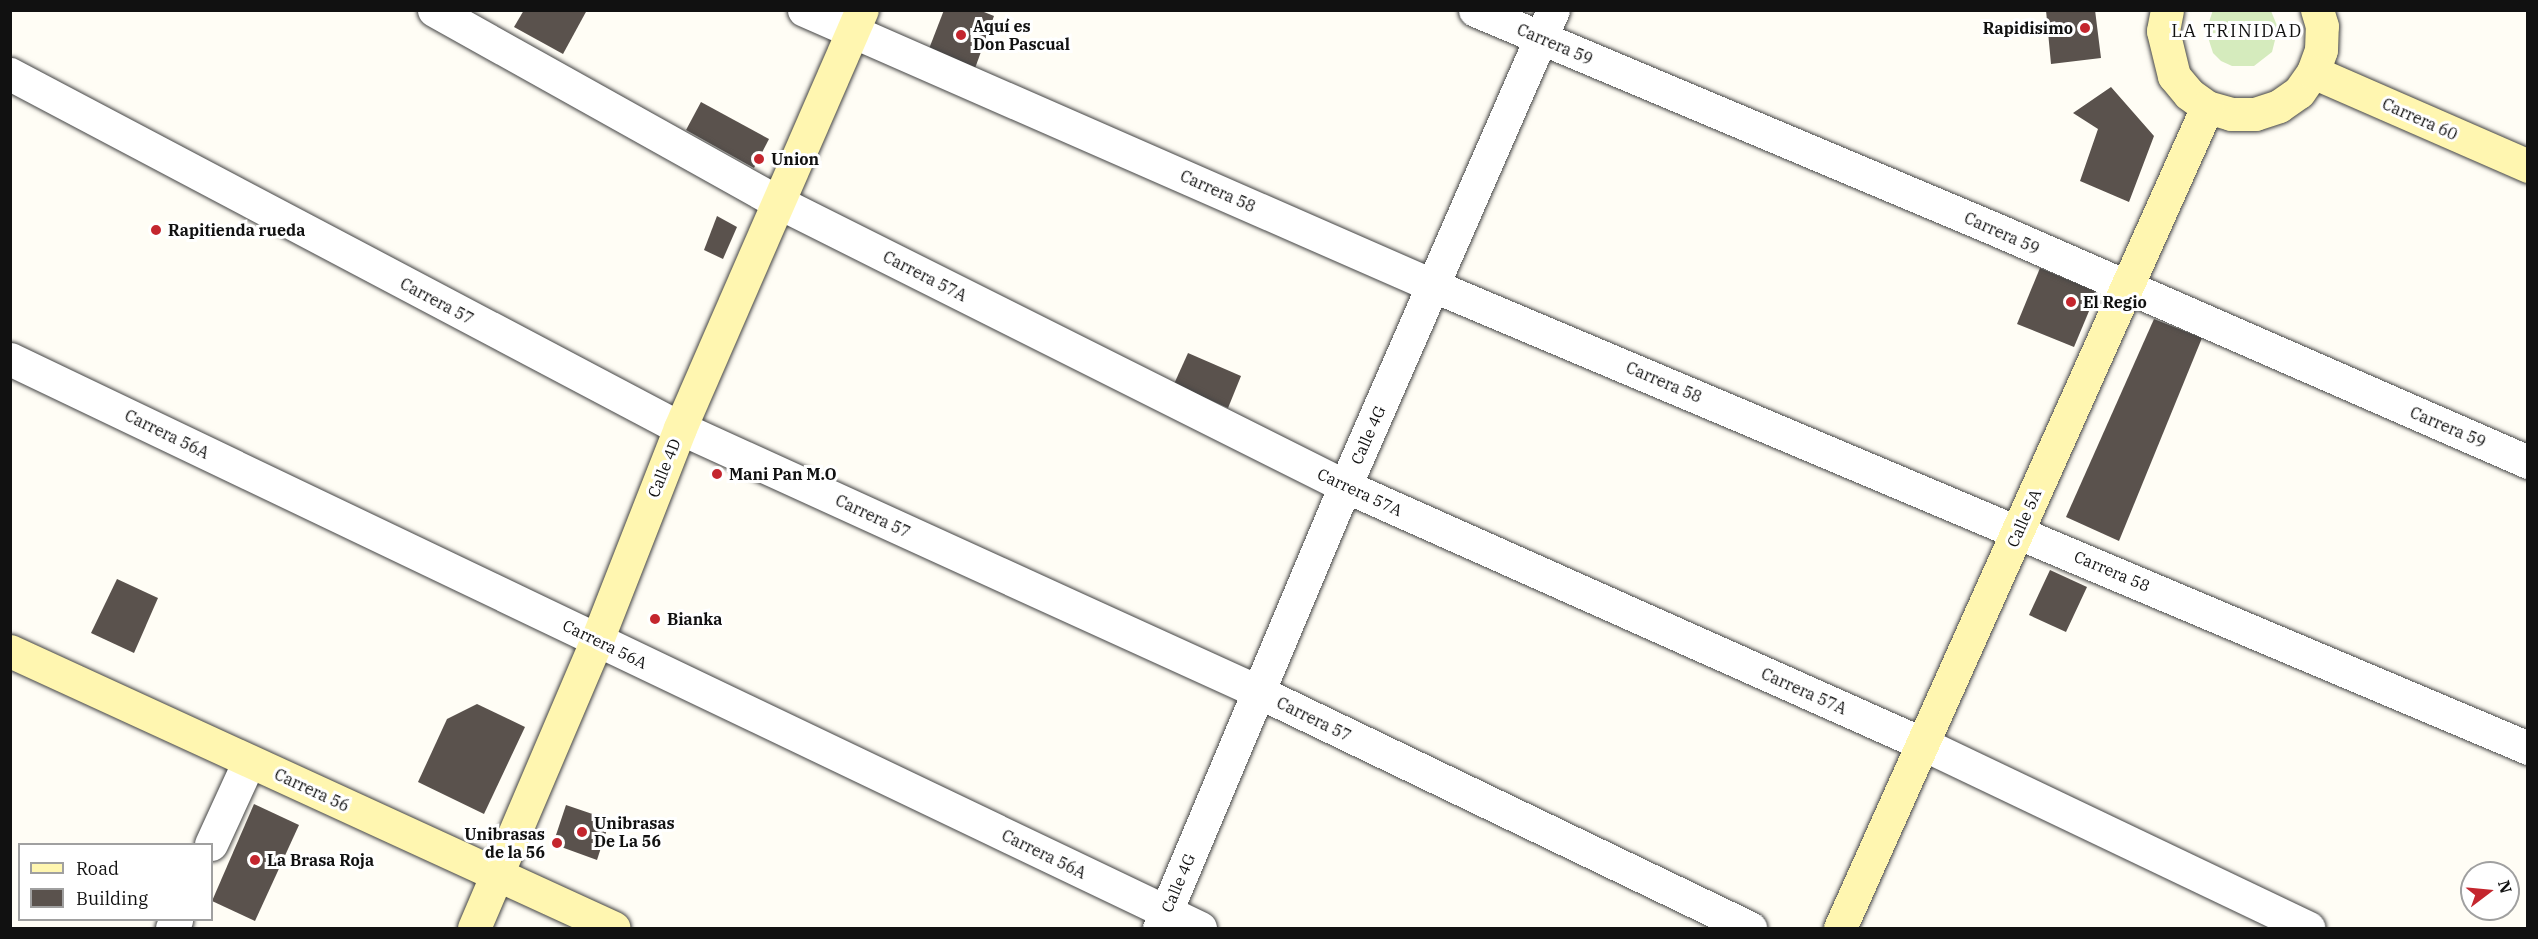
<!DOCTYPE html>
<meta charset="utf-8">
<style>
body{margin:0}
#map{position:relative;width:2538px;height:939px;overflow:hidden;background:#fffdf5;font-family:"IBM Plex Serif",serif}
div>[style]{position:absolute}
.green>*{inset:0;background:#d5ebbd}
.building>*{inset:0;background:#5a524d}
.roads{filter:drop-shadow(0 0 2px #444) drop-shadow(0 0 2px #444)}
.street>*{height:33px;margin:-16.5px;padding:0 16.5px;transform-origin:16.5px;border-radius:16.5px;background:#fff}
.secondary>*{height:33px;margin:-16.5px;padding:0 16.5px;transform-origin:16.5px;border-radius:16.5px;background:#fff6b0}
.dots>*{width:16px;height:16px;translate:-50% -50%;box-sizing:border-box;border:3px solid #fff;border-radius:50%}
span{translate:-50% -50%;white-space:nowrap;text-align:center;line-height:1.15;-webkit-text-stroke:6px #fff;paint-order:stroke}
.poi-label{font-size:16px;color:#111;font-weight:700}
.left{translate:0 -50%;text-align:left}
.right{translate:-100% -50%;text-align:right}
.street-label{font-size:16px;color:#111}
.neighbourhood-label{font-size:18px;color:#111;letter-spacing:1.5px}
.frame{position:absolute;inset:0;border:12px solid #111;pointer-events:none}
.legend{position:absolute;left:18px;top:843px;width:195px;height:78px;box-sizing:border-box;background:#fff;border:2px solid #a0a0a0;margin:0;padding:8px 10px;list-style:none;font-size:18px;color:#111}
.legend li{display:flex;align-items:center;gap:12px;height:30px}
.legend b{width:30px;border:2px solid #a0a0a0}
.north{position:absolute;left:2460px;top:861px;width:60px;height:60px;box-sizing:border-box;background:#fff;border:2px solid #a0a0a0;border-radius:50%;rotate:74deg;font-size:16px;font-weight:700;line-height:24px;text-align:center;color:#111}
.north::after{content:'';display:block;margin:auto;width:21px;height:27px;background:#c4262e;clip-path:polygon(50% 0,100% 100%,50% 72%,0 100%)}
</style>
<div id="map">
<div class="green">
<i style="clip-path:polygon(2213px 10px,2271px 11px,2278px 28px,2272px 52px,2254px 66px,2232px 66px,2221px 61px,2213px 53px,2206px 31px)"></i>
</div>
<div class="building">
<i style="clip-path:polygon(524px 10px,587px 10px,563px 54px,514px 27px)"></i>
<i style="clip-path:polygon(944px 10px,979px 10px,994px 16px,974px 71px,927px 54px)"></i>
<i style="clip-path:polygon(2046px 10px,2095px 10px,2101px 58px,2051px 64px)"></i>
<i style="clip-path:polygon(2111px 87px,2154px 136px,2129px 202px,2080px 181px,2098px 129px,2073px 113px)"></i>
<i style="clip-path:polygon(701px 102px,769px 139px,754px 168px,686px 130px)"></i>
<i style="clip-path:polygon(717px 216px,737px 227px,723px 259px,704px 250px)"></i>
<i style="clip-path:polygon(2040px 268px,2097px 292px,2074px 347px,2017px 324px)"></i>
<i style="clip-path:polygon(2154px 319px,2202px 338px,2119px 541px,2066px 517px)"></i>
<i style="clip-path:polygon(1188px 353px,1241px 376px,1228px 408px,1174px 384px)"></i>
<i style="clip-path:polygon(2050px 570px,2087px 587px,2066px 632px,2029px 615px)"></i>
<i style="clip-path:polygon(117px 579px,158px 598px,134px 653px,91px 633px)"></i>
<i style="clip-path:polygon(477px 704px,525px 727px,484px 814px,418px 782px,447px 719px)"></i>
<i style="clip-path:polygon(254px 804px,299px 825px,255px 921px,212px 901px)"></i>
<i style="clip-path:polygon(566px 805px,610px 820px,597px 860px,553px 844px)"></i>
</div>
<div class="roads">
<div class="street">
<i style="left:434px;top:10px;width:394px;rotate:29.2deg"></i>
<i style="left:778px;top:202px;width:634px;rotate:26.61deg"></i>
<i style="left:1345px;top:486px;width:633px;rotate:24.05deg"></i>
<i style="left:1923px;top:744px;width:427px;rotate:25.5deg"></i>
<i style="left:804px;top:10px;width:688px;rotate:23.66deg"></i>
<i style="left:1434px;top:286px;width:1188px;rotate:22.89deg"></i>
<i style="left:1475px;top:10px;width:564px;rotate:22.84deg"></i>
<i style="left:1995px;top:229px;width:582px;rotate:23.61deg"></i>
<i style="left:10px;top:74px;width:758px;rotate:27.85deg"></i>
<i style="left:680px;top:428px;width:636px;rotate:24.51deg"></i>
<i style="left:1259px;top:692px;width:545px;rotate:25.67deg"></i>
<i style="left:10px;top:359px;width:1319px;rotate:25.55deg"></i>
<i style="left:211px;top:844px;width:91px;rotate:-65.4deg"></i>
<i style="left:172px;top:928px;width:9px;rotate:-63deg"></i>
<i style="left:1159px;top:928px;width:480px;rotate:-67.2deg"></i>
<i style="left:1345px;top:486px;width:519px;rotate:-66.4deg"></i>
</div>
<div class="secondary">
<i style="left:2167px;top:10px;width:21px;rotate:101deg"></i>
<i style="left:2163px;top:31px;width:46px;rotate:76.3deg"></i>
<i style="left:2174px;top:76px;width:23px;rotate:50deg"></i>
<i style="left:2189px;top:94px;width:22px;rotate:36deg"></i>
<i style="left:2207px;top:107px;width:25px;rotate:16deg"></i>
<i style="left:2231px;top:114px;width:24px"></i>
<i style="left:2255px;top:114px;width:25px;rotate:-18deg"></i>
<i style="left:2279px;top:106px;width:24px;rotate:-35deg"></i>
<i style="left:2299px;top:92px;width:24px;rotate:-55deg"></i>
<i style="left:2313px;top:72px;width:23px;rotate:-70deg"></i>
<i style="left:2321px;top:50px;width:24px;rotate:-88deg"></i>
<i style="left:2322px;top:26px;width:17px;rotate:-107deg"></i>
<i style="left:2313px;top:72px;width:235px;rotate:23.6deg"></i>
<i style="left:10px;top:651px;width:664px;rotate:24.64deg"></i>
<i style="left:474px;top:928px;width:313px;rotate:-66.9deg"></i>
<i style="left:597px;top:640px;width:228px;rotate:-68.6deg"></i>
<i style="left:680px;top:428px;width:456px;rotate:-66.5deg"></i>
<i style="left:1840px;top:928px;width:899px;rotate:-65.91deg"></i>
</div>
</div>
<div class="dots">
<i style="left:2085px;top:28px;background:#c4262e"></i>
<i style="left:961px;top:35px;background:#c4262e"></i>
<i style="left:759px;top:159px;background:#c4262e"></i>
<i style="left:156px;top:230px;background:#c4262e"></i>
<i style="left:2071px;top:302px;background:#c4262e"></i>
<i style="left:717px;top:474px;background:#c4262e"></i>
<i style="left:655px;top:619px;background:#c4262e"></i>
<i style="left:582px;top:832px;background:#c4262e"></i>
<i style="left:557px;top:843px;background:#c4262e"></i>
<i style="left:255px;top:860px;background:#c4262e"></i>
</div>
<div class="poi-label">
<span class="left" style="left:973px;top:35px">Aquí es<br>Don Pascual</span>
<span class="right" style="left:2073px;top:28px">Rapidisimo</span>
<span class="left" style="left:771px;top:159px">Union</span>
<span class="left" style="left:168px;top:230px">Rapitienda rueda</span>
<span class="left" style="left:2083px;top:302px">El Regio</span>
<span class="left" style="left:729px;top:474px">Mani Pan M.O</span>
<span class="left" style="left:667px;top:619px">Bianka</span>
<span class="left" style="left:594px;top:832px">Unibrasas<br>De La 56</span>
<span class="right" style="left:545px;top:843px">Unibrasas<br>de la 56</span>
<span class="left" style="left:267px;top:860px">La Brasa Roja</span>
</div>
<div class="street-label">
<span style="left:1555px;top:44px;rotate:23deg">Carrera 59</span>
<span style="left:2420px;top:119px;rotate:24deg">Carrera 60</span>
<span style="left:1218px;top:191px;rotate:24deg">Carrera 58</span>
<span style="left:2002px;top:233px;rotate:24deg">Carrera 59</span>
<span style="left:925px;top:276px;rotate:27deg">Carrera 57A</span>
<span style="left:437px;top:301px;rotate:28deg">Carrera 57</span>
<span style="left:1664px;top:382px;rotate:23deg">Carrera 58</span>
<span style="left:2448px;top:427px;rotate:23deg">Carrera 59</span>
<span style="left:167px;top:434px;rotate:26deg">Carrera 56A</span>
<span style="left:1368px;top:435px;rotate:-66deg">Calle 4G</span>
<span style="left:664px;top:468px;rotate:-68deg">Calle 4D</span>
<span style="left:1360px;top:492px;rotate:25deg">Carrera 57A</span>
<span style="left:873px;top:516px;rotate:25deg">Carrera 57</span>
<span style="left:2024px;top:518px;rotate:-66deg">Calle 5A</span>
<span style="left:2112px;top:571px;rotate:23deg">Carrera 58</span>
<span style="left:605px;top:644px;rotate:26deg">Carrera 56A</span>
<span style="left:1804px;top:691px;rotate:24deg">Carrera 57A</span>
<span style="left:1314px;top:719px;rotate:26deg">Carrera 57</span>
<span style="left:312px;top:790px;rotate:25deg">Carrera 56</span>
<span style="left:1044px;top:854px;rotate:26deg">Carrera 56A</span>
<span style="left:1178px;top:883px;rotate:-67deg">Calle 4G</span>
</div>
<div class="neighbourhood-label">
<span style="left:2237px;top:31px">LA TRINIDAD</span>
</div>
<div class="frame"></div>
<ul class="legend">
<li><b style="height:8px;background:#fff6b0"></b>Road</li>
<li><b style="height:16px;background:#5a524d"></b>Building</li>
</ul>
<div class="north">N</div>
</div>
